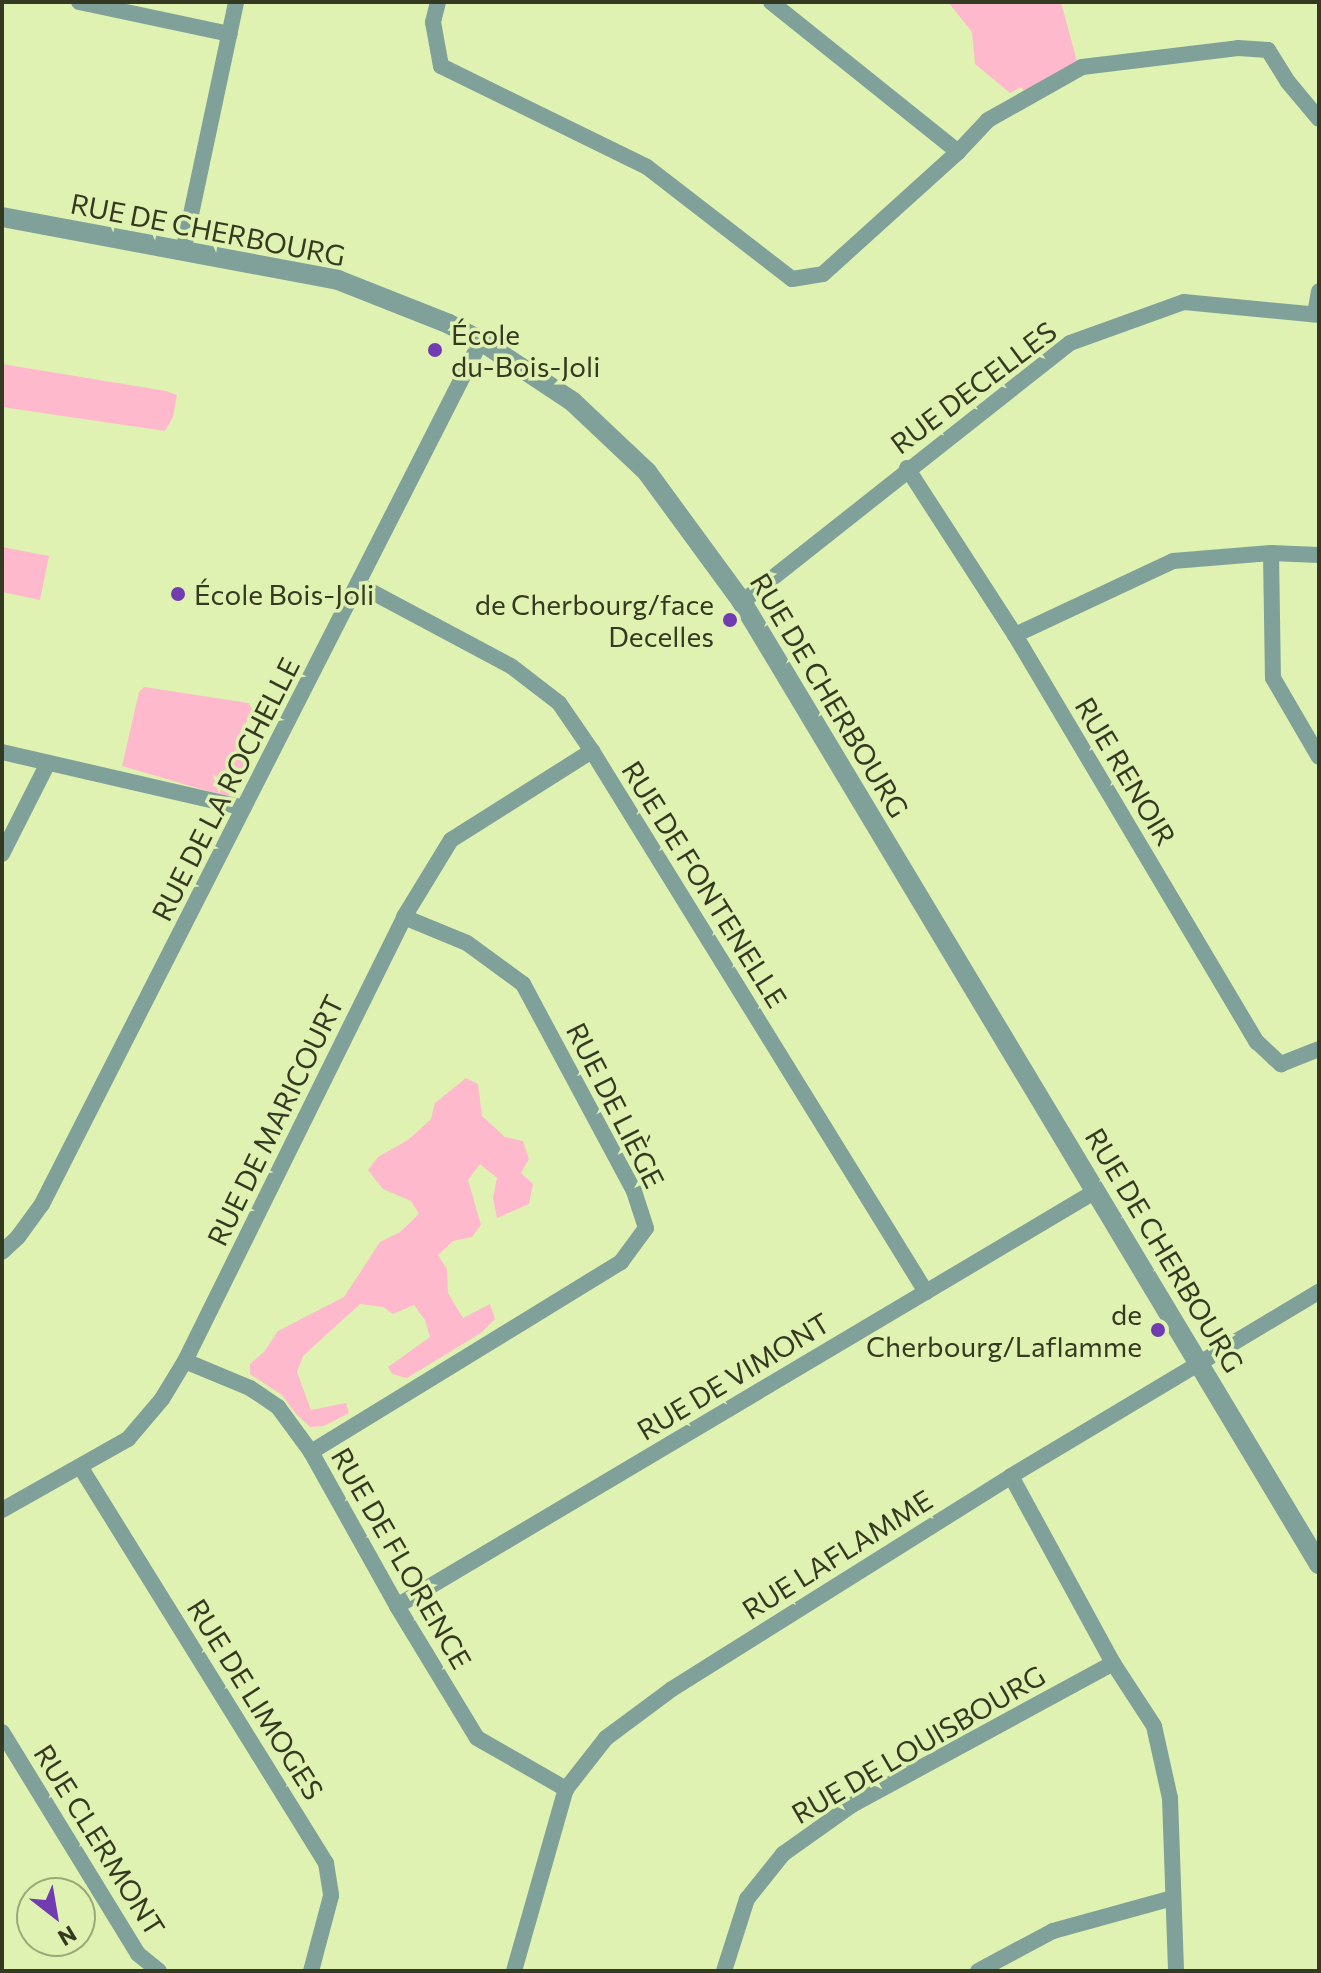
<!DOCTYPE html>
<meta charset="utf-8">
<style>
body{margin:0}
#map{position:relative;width:1321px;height:1973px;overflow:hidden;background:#e0f2b1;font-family:Commissioner,sans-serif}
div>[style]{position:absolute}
.green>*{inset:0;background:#ffb9cd}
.minor>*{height:16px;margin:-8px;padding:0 8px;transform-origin:8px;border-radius:8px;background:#7fa19a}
.tertiary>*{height:20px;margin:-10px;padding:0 10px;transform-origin:10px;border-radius:10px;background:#7fa19a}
.dots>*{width:22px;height:22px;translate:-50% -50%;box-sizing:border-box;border:4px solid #e0f2b1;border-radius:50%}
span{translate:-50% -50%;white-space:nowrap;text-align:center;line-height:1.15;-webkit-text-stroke:7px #e0f2b1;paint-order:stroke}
.street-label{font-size:28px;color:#343a21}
.poi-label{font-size:28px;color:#343a21}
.left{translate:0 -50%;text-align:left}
.right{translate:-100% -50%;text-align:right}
.frame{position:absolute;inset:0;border:4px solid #343a21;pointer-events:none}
.north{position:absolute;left:16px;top:1877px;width:80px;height:80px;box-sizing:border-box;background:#e0f2b1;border:2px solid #9ba877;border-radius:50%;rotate:149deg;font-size:22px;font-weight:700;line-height:32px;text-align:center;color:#343a21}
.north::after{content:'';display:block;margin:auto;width:28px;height:36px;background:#713bb1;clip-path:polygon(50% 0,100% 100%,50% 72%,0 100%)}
</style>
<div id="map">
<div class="green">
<i style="clip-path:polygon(948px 2px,1061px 2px,1079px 69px,1028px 97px,1021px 87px,1010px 93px,975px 64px,972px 32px)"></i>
<i style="clip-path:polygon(2px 364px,166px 391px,177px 395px,173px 417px,165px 431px,2px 407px)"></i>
<i style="clip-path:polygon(2px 547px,49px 556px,40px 600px,2px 592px)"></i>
<i style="clip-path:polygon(144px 687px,255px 704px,239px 738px,241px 755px,247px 764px,228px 797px,122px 766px,139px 692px)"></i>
<i style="clip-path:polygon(466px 1078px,478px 1084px,482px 1116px,505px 1137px,523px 1141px,529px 1159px,521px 1173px,533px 1184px,529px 1204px,497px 1218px,493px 1198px,497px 1178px,480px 1164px,468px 1180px,481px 1225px,472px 1237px,453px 1241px,438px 1255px,447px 1269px,448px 1293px,463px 1318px,490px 1304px,495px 1319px,481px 1333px,407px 1378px,392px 1374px,388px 1367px,430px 1337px,425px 1320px,414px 1305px,393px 1314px,383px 1307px,360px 1304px,303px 1356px,297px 1372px,311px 1410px,346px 1403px,349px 1413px,324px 1426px,310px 1427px,297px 1415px,282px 1395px,250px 1374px,250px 1364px,264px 1352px,278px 1331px,344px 1297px,380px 1242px,400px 1232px,419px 1214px,411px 1201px,383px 1189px,368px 1170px,378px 1157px,408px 1140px,431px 1119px,435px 1103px)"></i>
</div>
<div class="minor">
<i style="left:79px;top:2px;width:154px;rotate:12deg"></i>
<i style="left:438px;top:2px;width:21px;rotate:104deg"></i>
<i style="left:433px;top:22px;width:45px;rotate:79.7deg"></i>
<i style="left:441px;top:66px;width:229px;rotate:26.1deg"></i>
<i style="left:647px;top:167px;width:183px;rotate:37.7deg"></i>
<i style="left:792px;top:279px;width:31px;rotate:-9deg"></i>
<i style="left:823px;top:274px;width:182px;rotate:-42.1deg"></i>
<i style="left:958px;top:152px;width:44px;rotate:-46.8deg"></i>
<i style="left:988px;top:120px;width:108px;rotate:-29.4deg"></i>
<i style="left:1082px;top:67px;width:157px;rotate:-6.9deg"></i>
<i style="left:1238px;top:48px;width:30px;rotate:4deg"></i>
<i style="left:1268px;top:50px;width:38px;rotate:58deg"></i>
<i style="left:1288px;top:82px;width:48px;rotate:50deg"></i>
<i style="left:771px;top:2px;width:240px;rotate:38.7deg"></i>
<i style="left:183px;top:252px;width:256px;rotate:-78deg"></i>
<i style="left:1315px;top:314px;width:23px;rotate:-80deg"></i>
<i style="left:907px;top:468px;width:199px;rotate:57.1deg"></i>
<i style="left:1015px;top:635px;width:474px;rotate:59.3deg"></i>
<i style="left:1257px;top:1042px;width:33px;rotate:43deg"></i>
<i style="left:1281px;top:1064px;width:41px;rotate:-21.5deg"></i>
<i style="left:1271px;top:553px;width:125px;rotate:89.1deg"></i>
<i style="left:1273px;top:678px;width:91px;rotate:59.8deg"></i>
<i style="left:359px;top:585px;width:172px;rotate:28.1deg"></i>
<i style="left:511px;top:666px;width:61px;rotate:37.6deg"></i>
<i style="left:559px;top:703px;width:58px;rotate:55.5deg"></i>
<i style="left:592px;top:751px;width:636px;rotate:58.31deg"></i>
<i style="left:742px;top:602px;width:418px;rotate:-38.3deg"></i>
<i style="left:1070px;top:343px;width:121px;rotate:-19.8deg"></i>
<i style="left:1184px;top:302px;width:136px;rotate:5.5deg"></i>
<i style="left:1015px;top:635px;width:174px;rotate:-25.1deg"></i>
<i style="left:1173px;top:561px;width:98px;rotate:-4.7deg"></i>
<i style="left:1271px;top:553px;width:48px;rotate:2.4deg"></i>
<i style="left:2px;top:752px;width:248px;rotate:13deg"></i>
<i style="left:2px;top:854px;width:102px;rotate:-63.2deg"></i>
<i style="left:2px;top:1252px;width:22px;rotate:-43deg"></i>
<i style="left:18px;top:1237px;width:41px;rotate:-54deg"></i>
<i style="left:42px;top:1204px;width:968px;rotate:-63.04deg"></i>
<i style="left:185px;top:1361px;width:70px;rotate:22.6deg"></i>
<i style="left:250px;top:1388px;width:34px;rotate:34deg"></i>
<i style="left:278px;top:1407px;width:56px;rotate:53.7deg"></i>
<i style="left:311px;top:1452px;width:176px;rotate:60.8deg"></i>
<i style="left:397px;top:1606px;width:154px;rotate:58.8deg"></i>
<i style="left:477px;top:1738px;width:103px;rotate:29.8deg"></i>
<i style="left:311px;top:1452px;width:364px;rotate:-31.5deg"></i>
<i style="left:621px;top:1262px;width:42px;rotate:-53.7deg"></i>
<i style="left:646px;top:1228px;width:39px;rotate:-108deg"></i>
<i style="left:634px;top:1191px;width:235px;rotate:-118.2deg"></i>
<i style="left:523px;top:984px;width:69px;rotate:-143.8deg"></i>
<i style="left:467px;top:943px;width:68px;rotate:-157.6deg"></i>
<i style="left:81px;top:1468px;width:465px;rotate:58.2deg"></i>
<i style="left:326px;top:1863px;width:33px;rotate:81deg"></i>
<i style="left:331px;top:1896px;width:78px;rotate:104.9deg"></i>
<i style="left:1011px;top:1476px;width:213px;rotate:61.4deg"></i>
<i style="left:1113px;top:1663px;width:75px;rotate:56.9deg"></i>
<i style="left:1154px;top:1726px;width:74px;rotate:77.5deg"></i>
<i style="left:1170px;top:1798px;width:173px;rotate:88deg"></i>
<i style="left:2px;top:1510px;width:145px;rotate:-29.4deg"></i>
<i style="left:128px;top:1439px;width:52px;rotate:-49.6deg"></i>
<i style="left:162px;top:1399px;width:44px;rotate:-58.8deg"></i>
<i style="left:185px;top:1361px;width:495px;rotate:-63.7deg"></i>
<i style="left:404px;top:917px;width:90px;rotate:-58.6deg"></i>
<i style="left:451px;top:840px;width:167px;rotate:-32.3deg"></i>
<i style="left:397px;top:1606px;width:813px;rotate:-30.7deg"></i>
<i style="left:2px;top:1732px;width:260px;rotate:58.5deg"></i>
<i style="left:138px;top:1954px;width:27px;rotate:39deg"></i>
<i style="left:514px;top:1971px;width:189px;rotate:-74.1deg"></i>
<i style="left:566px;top:1789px;width:65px;rotate:-51.9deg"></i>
<i style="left:606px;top:1738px;width:82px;rotate:-36.6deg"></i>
<i style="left:672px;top:1689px;width:400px;rotate:-32.1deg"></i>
<i style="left:1011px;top:1476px;width:359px;rotate:-30.9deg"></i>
<i style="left:724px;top:1971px;width:76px;rotate:-72.3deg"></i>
<i style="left:747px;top:1899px;width:58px;rotate:-51.3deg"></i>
<i style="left:783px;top:1854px;width:85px;rotate:-35.4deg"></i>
<i style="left:852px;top:1805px;width:297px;rotate:-28.5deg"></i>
<i style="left:978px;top:1971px;width:85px;rotate:-28.1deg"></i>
<i style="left:1053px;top:1931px;width:124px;rotate:-15.4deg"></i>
</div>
<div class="tertiary">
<i style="left:2px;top:217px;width:342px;rotate:10.6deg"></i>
<i style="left:338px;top:280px;width:119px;rotate:21.6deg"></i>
<i style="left:449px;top:324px;width:36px;rotate:28deg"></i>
<i style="left:481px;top:341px;width:110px;rotate:33.5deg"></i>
<i style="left:573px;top:402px;width:102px;rotate:43.4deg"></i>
<i style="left:647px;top:472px;width:161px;rotate:53.8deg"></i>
<i style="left:742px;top:602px;width:1122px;rotate:59.05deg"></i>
</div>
<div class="dots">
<i style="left:435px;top:350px;background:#713bb1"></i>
<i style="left:178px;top:594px;background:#713bb1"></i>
<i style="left:730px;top:620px;background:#713bb1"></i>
<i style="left:1158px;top:1330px;background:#713bb1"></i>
</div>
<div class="street-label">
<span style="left:208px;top:229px;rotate:11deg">RUE DE CHERBOURG</span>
<span style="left:973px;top:387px;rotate:-37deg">RUE DECELLES</span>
<span style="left:830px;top:695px;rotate:59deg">RUE DE CHERBOURG</span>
<span style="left:1126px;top:771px;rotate:59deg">RUE RENOIR</span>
<span style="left:225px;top:789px;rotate:-63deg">RUE DE LA ROCHELLE</span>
<span style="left:705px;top:884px;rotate:58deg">RUE DE FONTENELLE</span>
<span style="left:616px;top:1105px;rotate:63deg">RUE DE LIÈGE</span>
<span style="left:275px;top:1120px;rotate:-64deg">RUE DE MARICOURT</span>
<span style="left:1165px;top:1250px;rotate:59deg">RUE DE CHERBOURG</span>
<span style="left:733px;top:1376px;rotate:-31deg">RUE DE VIMONT</span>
<span style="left:837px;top:1554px;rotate:-32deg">RUE LAFLAMME</span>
<span style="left:402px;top:1558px;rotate:60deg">RUE DE FLORENCE</span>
<span style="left:256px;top:1699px;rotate:58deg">RUE DE LIMOGES</span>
<span style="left:918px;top:1744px;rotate:-30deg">RUE DE LOUISBOURG</span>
<span style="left:100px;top:1840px;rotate:58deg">RUE CLERMONT</span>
</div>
<div class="poi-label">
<span class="left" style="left:451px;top:350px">École<br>du-Bois-Joli</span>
<span class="left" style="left:194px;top:594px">École Bois-Joli</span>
<span class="right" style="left:714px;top:620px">de Cherbourg/face<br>Decelles</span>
<span class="right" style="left:1142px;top:1330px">de<br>Cherbourg/Laflamme</span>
</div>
<div class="frame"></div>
<div class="north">N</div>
</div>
